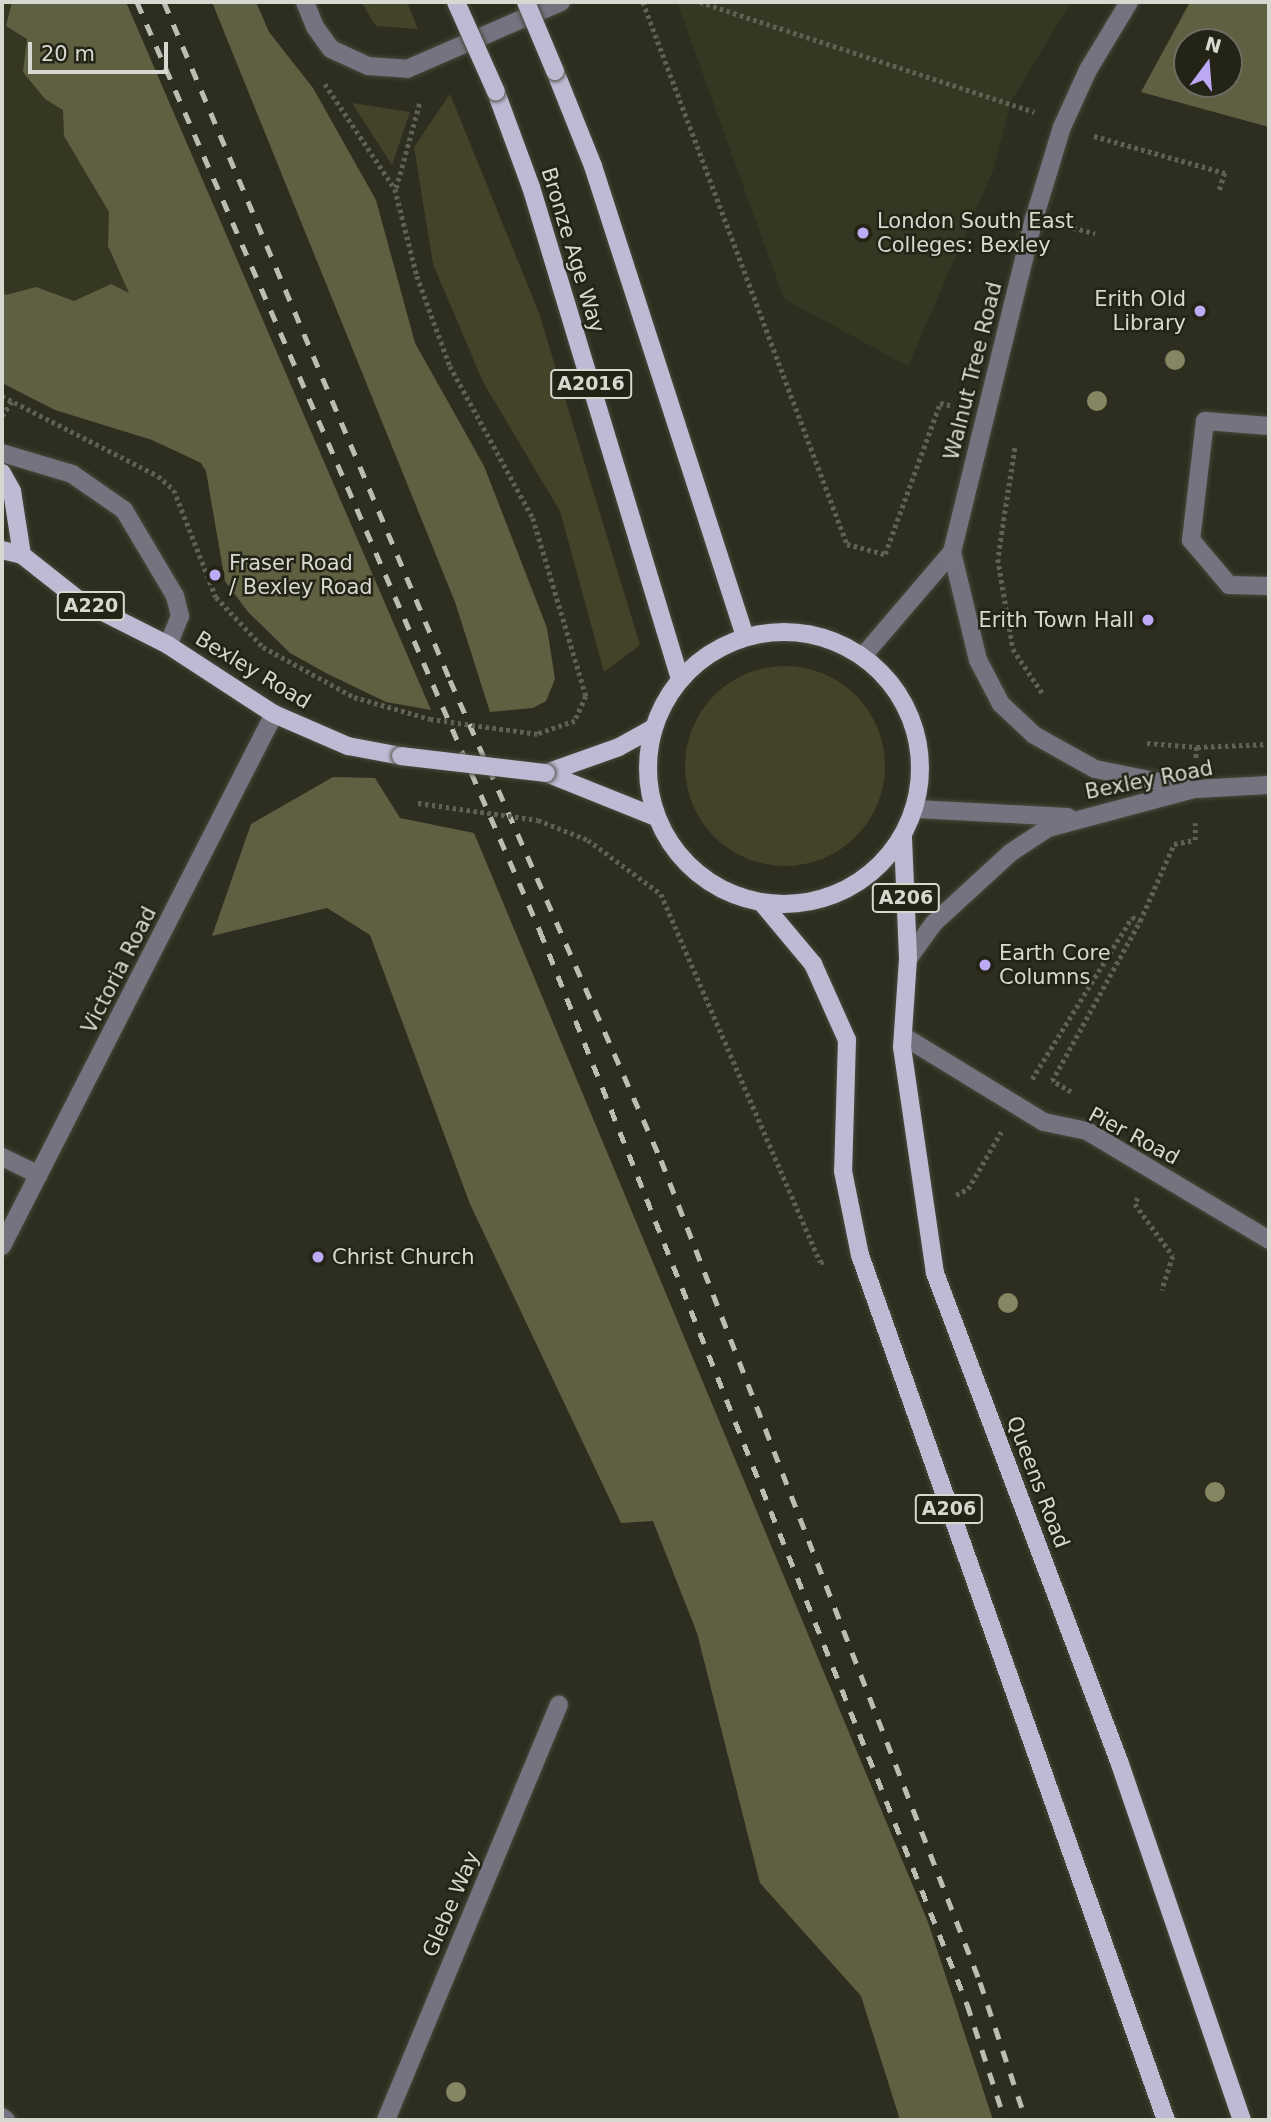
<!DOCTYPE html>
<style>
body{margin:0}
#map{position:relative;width:1271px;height:2122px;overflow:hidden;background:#2d2e1f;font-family:"DejaVu Sans",sans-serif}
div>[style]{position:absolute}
.built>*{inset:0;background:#363722}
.green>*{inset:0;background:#424329}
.round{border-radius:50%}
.forest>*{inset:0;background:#5f6042}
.path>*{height:4.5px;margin-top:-2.25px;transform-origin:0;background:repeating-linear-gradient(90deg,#606154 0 3.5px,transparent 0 7px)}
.roads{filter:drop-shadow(0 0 2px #48493b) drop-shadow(0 0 2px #48493b)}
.minor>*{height:18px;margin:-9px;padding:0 9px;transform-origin:9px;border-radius:9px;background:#767380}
.major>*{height:18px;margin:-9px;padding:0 9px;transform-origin:9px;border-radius:9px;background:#bfb9d4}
.major>.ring{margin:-9px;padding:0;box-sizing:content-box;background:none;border:18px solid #bfb9d4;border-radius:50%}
.rail>*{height:5px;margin-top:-2.5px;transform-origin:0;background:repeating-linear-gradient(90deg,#bcbdb3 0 12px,transparent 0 24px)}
.path-bridge>*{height:4.5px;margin-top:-2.25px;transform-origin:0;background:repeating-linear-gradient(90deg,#606154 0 3.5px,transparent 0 7px)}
.bridges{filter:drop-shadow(0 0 2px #48493b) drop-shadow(0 0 2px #48493b)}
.major-bridge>*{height:18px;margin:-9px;padding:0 9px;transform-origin:9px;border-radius:9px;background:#bfb9d4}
.trees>*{width:20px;height:20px;margin:-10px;border-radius:50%;background:#848761}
.dots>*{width:19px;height:19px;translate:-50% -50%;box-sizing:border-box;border:4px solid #232416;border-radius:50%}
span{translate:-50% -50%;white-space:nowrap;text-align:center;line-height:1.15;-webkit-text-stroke:5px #232416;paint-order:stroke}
.shield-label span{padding:2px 5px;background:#232416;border:2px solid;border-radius:5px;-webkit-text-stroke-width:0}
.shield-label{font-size:19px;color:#d7d8cf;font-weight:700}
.poi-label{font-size:21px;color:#d7d8cf}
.left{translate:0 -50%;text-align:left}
.right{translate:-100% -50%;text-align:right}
.street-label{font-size:21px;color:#d7d8cf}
.frame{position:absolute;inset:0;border:4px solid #d7d8cf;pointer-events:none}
.north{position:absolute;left:1173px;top:28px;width:70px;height:70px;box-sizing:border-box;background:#232416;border:2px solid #6b6c60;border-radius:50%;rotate:16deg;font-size:19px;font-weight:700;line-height:28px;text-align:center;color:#d7d8cf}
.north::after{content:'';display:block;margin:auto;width:24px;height:32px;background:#bea9f5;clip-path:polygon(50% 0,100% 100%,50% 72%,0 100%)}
.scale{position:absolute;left:28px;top:42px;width:140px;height:32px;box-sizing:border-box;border:4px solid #d7d8cf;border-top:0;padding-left:9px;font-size:21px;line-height:24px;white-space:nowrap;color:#d7d8cf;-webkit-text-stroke:5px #232416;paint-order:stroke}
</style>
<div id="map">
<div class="built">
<i style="clip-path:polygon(2px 2px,53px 2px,185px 307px,2px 368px)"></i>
<i style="clip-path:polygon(677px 2px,1071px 2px,1011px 101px,994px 168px,908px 366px,784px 299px)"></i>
</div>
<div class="green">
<i style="clip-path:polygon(361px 2px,407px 2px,418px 29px,376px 26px)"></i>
<i style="clip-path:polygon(450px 94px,539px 313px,640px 645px,604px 672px,560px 511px,483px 382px,433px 264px,414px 147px)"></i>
<i style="clip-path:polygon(352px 103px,410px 112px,392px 165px)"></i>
<i class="round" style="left:685px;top:666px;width:200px;height:200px"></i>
</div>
<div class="forest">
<i style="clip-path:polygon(12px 2px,126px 2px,431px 710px,386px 702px,326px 673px,290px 653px,248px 612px,225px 581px,206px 471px,201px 463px,152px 440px,55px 410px,2px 383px,2px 292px,6px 295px,36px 287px,74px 301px,111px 284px,129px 293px,108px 246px,109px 212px,64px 136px,63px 110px,45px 99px,23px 72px,27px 39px,6px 26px)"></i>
<i style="clip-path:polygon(212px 2px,256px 2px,269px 32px,313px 88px,376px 200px,415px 343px,484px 466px,547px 628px,555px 679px,546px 701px,533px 708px,490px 712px,455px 602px)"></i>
<i style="clip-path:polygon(evenodd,1190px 2px,1269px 2px,1269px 127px,1141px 92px,1190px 2px,1187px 42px,1229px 42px,1229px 84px,1187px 84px,1187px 42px)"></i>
<i style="clip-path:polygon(333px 777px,375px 778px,400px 818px,474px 833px,928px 1922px,993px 2120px,900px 2120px,861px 1996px,760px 1883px,697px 1633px,653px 1521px,621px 1523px,470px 1204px,370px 935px,327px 908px,212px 936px,251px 824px)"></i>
</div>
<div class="path">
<i style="left:643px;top:2px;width:579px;rotate:69.37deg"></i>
<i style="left:847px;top:544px;width:39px;rotate:15deg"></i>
<i style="left:885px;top:554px;width:161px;rotate:-70deg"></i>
<i style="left:940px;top:403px;width:14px;rotate:12deg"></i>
<i style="left:700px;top:2px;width:352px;rotate:18.2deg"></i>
<i style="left:325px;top:84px;width:126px;rotate:56.3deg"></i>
<i style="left:395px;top:189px;width:90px;rotate:75.8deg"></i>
<i style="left:417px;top:276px;width:96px;rotate:69.9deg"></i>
<i style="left:450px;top:366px;width:173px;rotate:61.4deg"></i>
<i style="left:533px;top:518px;width:186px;rotate:73.4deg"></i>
<i style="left:586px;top:696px;width:27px;rotate:114deg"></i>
<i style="left:575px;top:721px;width:39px;rotate:161deg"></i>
<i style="left:1094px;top:136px;width:136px;rotate:15.8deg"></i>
<i style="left:1225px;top:173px;width:20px;rotate:108deg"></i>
<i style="left:396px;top:188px;width:90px;rotate:-74.6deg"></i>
<i style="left:1066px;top:226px;width:30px;rotate:14deg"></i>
<i style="left:2px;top:396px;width:175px;rotate:27.1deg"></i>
<i style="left:158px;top:476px;width:21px;rotate:41deg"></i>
<i style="left:174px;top:490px;width:115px;rotate:68.6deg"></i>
<i style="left:216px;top:597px;width:69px;rotate:46.8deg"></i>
<i style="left:263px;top:647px;width:104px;rotate:28.8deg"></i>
<i style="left:354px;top:697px;width:79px;rotate:16.1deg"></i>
<i style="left:2px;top:416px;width:18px;rotate:-56deg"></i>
<i style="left:1015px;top:448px;width:112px;rotate:98.7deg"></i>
<i style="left:998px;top:559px;width:91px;rotate:80.5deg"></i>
<i style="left:1013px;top:649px;width:54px;rotate:56.3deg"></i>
<i style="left:1147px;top:743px;width:50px;rotate:4.6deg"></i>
<i style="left:1197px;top:747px;width:11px;rotate:95deg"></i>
<i style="left:1197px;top:747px;width:72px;rotate:-2.4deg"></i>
<i style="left:588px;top:840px;width:91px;rotate:36.5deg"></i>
<i style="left:661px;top:894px;width:401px;rotate:66.6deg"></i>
<i style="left:820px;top:1262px;width:7px;rotate:-8deg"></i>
<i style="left:1032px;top:1079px;width:190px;rotate:-58.3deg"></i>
<i style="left:1132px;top:917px;width:9px;rotate:27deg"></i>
<i style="left:1071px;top:1092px;width:22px;rotate:-150deg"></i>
<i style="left:1052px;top:1081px;width:183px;rotate:-61.2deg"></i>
<i style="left:1140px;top:921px;width:84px;rotate:-66.2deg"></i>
<i style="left:1174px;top:844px;width:21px;rotate:-11deg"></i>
<i style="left:1195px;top:840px;width:17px;rotate:-90deg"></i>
<i style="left:956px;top:1195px;width:13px;rotate:-27deg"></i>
<i style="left:968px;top:1189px;width:66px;rotate:-59.9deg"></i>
<i style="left:1138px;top:1198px;width:7px;rotate:117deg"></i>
<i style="left:1135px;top:1204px;width:64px;rotate:53.8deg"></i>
<i style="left:1173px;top:1256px;width:36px;rotate:108deg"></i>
</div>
<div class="roads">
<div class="minor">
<i style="left:305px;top:2px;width:27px;rotate:68deg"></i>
<i style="left:315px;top:27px;width:27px;rotate:54deg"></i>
<i style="left:331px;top:49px;width:41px;rotate:24.7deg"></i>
<i style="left:368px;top:66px;width:39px;rotate:4deg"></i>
<i style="left:407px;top:69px;width:168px;rotate:-23.5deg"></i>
<i style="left:1269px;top:426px;width:64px;rotate:-175.5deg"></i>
<i style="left:1205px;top:421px;width:120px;rotate:96.7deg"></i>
<i style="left:1191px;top:540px;width:59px;rotate:49.8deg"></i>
<i style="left:1229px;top:585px;width:40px;rotate:1.4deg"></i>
<i style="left:2px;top:453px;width:73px;rotate:16.7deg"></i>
<i style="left:72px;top:474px;width:63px;rotate:34.7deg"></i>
<i style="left:124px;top:510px;width:100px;rotate:59.3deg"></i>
<i style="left:175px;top:596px;width:21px;rotate:76deg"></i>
<i style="left:180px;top:616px;width:31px;rotate:112deg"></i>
<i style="left:952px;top:552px;width:111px;rotate:76.5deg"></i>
<i style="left:978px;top:660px;width:50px;rotate:62.4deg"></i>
<i style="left:1001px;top:704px;width:45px;rotate:43.2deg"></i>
<i style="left:1034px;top:735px;width:70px;rotate:29.1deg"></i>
<i style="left:1095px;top:769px;width:95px;rotate:11.5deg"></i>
<i style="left:863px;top:656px;width:137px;rotate:-49.4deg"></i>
<i style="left:952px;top:552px;width:343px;rotate:-76.2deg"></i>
<i style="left:1034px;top:219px;width:96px;rotate:-73.1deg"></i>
<i style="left:1062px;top:127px;width:63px;rotate:-65.5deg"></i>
<i style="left:1088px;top:70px;width:79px;rotate:-58.9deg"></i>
<i style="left:916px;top:809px;width:152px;rotate:3deg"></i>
<i style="left:908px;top:959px;width:44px;rotate:-54.2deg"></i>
<i style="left:934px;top:923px;width:103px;rotate:-42.6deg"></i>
<i style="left:1010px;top:853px;width:45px;rotate:-33.3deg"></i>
<i style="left:1048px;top:828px;width:152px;rotate:-14.9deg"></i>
<i style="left:1195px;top:789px;width:74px;rotate:-3.1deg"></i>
<i style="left:903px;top:1036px;width:165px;rotate:31.4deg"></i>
<i style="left:1044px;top:1122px;width:44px;rotate:11.8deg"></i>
<i style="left:1087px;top:1131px;width:212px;rotate:30.9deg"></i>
<i style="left:2px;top:1157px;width:41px;rotate:25.9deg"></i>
<i style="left:2px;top:1246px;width:598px;rotate:-62.92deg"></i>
<i style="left:2px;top:2117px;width:5px;rotate:37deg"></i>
<i style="left:386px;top:2120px;width:450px;rotate:-67.4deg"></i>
</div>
<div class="major">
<i style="left:555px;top:71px;width:102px;rotate:68.2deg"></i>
<i style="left:593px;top:166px;width:494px;rotate:72.1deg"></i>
<i style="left:496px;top:92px;width:101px;rotate:69.8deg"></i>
<i style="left:531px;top:187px;width:514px;rotate:73.15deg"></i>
<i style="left:2px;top:473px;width:21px;rotate:61deg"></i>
<i style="left:12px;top:491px;width:65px;rotate:81.1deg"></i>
<i style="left:2px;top:550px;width:21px;rotate:14deg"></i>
<i style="left:22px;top:555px;width:73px;rotate:38.3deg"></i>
<i style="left:79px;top:600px;width:100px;rotate:26.8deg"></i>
<i style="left:168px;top:645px;width:126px;rotate:33.1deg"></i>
<i style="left:274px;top:714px;width:81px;rotate:23.4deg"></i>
<i style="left:348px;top:746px;width:54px;rotate:10.7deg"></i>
<i class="ring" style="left:648px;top:632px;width:254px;height:254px"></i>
<i style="left:546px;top:773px;width:118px;rotate:21.8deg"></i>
<i style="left:546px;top:773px;width:77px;rotate:-19.6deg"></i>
<i style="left:619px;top:747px;width:38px;rotate:-29deg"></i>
<i style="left:903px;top:838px;width:121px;rotate:87.6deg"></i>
<i style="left:908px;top:959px;width:88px;rotate:93.9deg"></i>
<i style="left:902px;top:1047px;width:228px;rotate:81.7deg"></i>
<i style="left:935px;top:1273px;width:525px;rotate:69.35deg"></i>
<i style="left:1120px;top:1764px;width:376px;rotate:71.1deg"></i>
<i style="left:762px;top:903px;width:80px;rotate:50.1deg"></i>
<i style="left:813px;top:964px;width:83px;rotate:65.9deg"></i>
<i style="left:847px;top:1040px;width:131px;rotate:91.7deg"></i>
<i style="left:843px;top:1171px;width:86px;rotate:78.6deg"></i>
<i style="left:860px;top:1255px;width:918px;rotate:70.52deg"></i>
</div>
</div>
<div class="rail">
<i style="left:137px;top:2px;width:1013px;rotate:66.55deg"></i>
<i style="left:540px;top:931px;width:1155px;rotate:68.3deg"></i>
<i style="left:967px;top:2004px;width:122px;rotate:71.9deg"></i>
<i style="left:164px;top:2px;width:736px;rotate:67.13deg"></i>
<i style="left:450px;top:680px;width:524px;rotate:66.27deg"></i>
<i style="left:661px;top:1160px;width:882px;rotate:68.79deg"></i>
<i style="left:980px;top:1982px;width:145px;rotate:71.6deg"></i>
</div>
<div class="path-bridge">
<i style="left:430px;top:719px;width:109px;rotate:7.9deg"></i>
<i style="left:418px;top:803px;width:121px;rotate:8.1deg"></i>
<i style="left:538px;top:820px;width:54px;rotate:21.8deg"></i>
</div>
<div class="bridges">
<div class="major-bridge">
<i style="left:456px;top:2px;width:98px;rotate:66deg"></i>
<i style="left:526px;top:2px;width:75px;rotate:67.2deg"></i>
<i style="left:401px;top:756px;width:146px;rotate:6.7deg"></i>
</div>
</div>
<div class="trees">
<i style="left:1175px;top:360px"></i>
<i style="left:1097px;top:401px"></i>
<i style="left:1008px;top:1303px"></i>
<i style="left:1215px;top:1492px"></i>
<i style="left:456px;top:2092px"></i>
</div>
<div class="dots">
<i style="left:863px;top:233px;background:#bea9f5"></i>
<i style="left:1200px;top:311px;background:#bea9f5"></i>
<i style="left:215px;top:575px;background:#bea9f5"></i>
<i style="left:1148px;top:620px;background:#bea9f5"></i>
<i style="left:985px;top:965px;background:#bea9f5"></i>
<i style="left:318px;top:1257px;background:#bea9f5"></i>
</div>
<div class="shield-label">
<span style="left:591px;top:384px">A2016</span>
<span style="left:91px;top:606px">A220</span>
<span style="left:906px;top:898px">A206</span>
<span style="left:949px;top:1509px">A206</span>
</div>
<div class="poi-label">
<span class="left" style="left:877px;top:233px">London South East<br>Colleges: Bexley</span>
<span class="right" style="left:1186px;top:311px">Erith Old<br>Library</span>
<span class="left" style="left:229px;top:575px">Fraser Road<br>/ Bexley Road</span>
<span class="right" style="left:1134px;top:620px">Erith Town Hall</span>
<span class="left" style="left:999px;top:965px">Earth Core<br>Columns</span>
<span class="left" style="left:332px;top:1257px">Christ Church</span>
</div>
<div class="street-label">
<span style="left:573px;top:250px;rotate:73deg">Bronze Age Way</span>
<span style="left:973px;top:371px;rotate:-76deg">Walnut Tree Road</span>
<span style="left:253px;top:670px;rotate:31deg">Bexley Road</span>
<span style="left:1149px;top:780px;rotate:-11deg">Bexley Road</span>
<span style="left:119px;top:970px;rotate:-63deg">Victoria Road</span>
<span style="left:1134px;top:1136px;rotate:28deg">Pier Road</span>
<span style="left:1038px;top:1482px;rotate:69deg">Queens Road</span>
<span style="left:451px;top:1904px;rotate:-67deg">Glebe Way</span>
</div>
<div class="frame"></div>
<div class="north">N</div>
<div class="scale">20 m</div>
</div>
